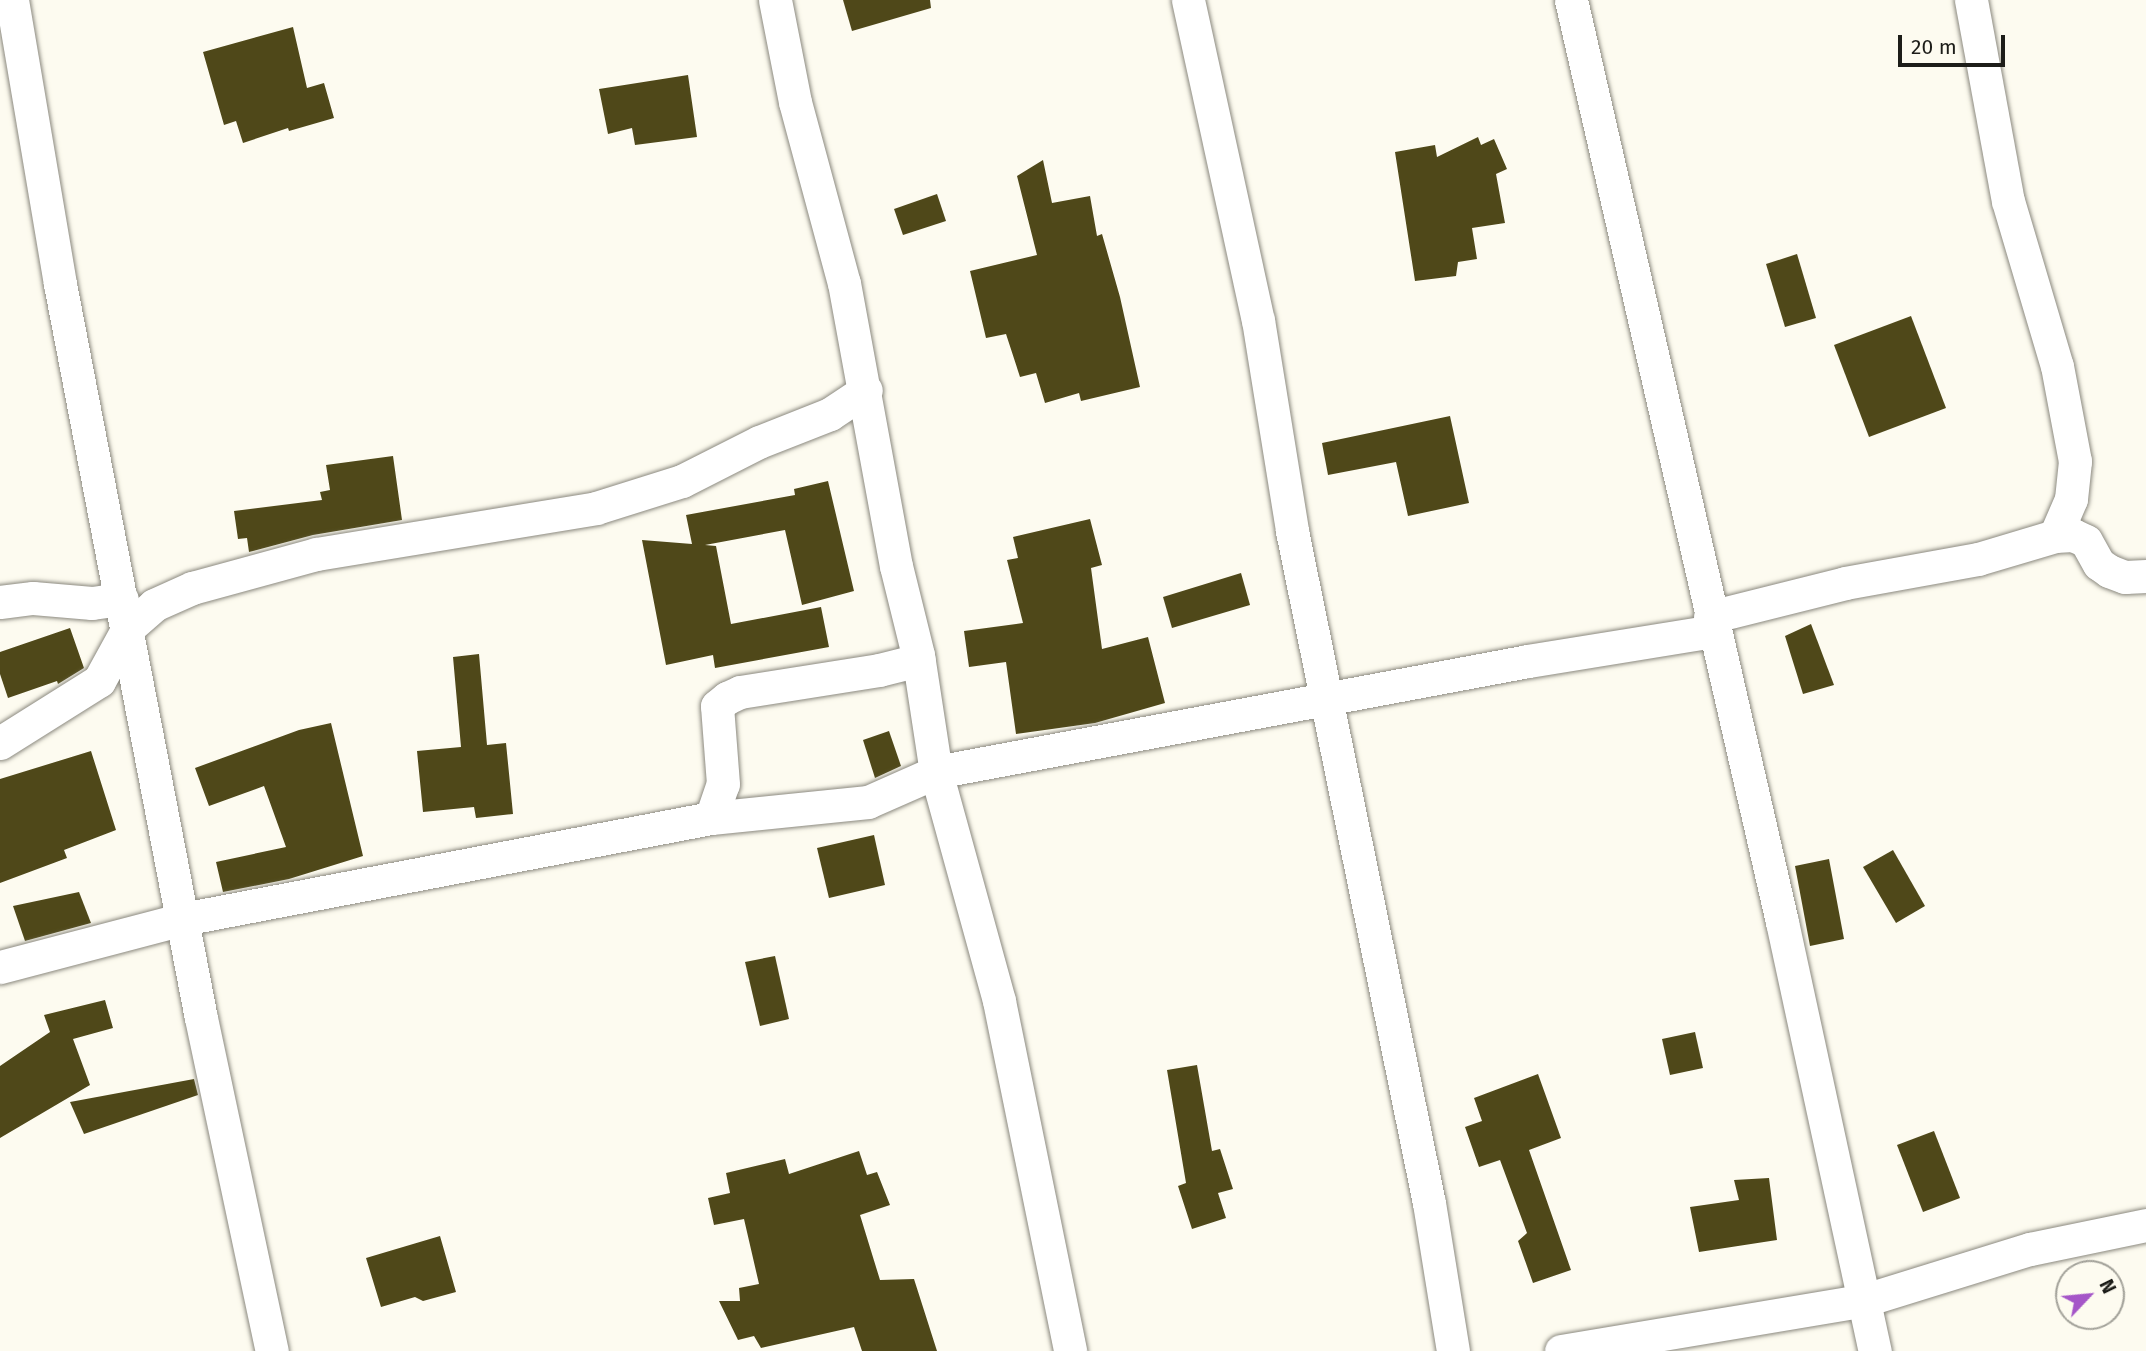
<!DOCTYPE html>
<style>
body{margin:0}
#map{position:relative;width:2146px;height:1351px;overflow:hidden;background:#fdfbf0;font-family:"Fira Sans",sans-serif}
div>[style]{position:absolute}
.building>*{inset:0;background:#4f4819}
.roads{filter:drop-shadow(0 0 2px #8b897f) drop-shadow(0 0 2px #8b897f)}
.minor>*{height:33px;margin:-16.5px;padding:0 16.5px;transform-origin:16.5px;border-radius:16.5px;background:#fff}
span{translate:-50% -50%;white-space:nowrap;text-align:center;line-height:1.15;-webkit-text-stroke:7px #fdfbf0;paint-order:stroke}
.north{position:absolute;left:2055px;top:1260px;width:70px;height:70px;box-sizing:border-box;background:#fdfbf0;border:2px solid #a3a29a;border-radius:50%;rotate:64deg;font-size:19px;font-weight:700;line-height:28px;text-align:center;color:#1d1d19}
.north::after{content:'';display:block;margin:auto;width:24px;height:32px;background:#a556c8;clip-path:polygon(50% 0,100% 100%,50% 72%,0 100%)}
.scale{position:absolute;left:1898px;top:35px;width:107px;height:32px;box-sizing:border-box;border:4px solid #1d1d19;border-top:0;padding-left:9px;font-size:21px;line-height:24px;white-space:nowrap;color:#1d1d19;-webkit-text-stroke:5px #fdfbf0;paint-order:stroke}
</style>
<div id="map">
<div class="building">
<i style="clip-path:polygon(843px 0,930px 0,931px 8px,852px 31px)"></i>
<i style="clip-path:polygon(293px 27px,307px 88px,324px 83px,334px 118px,289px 131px,288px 128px,243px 143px,236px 121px,224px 125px,203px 52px)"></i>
<i style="clip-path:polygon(688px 75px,697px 137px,635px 145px,632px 128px,608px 134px,599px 89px)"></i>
<i style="clip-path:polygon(1478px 137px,1481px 145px,1494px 139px,1507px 169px,1496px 174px,1505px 223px,1472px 228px,1477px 259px,1458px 262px,1456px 276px,1415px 281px,1395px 152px,1435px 145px,1437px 157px)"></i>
<i style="clip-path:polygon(1043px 160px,1052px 203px,1090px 196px,1097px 236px,1102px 234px,1120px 297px,1140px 387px,1081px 401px,1079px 393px,1045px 403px,1036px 373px,1020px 377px,1006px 334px,986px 338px,970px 271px,1037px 255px,1017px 176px)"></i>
<i style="clip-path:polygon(937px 194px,946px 221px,903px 235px,894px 209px)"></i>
<i style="clip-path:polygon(1797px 254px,1816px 318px,1785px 327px,1766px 264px)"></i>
<i style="clip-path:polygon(1911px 316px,1946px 408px,1869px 437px,1834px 345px)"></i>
<i style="clip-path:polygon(1450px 416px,1469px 503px,1408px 516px,1396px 462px,1328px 475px,1322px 443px)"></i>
<i style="clip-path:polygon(393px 456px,402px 520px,313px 535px,249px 552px,247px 538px,238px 539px,234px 511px,322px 500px,320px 492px,330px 490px,326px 465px)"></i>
<i style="clip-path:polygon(828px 481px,854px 591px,802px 605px,785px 530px,705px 545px,716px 546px,731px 624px,821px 607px,829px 647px,715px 668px,713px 655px,666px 665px,642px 540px,692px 544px,686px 515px,795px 495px,794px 489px)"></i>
<i style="clip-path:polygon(1090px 519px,1102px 565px,1091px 568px,1102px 649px,1148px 637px,1165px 703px,1095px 723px,1016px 734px,1006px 662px,969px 667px,964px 631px,1023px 623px,1007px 560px,1018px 558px,1013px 537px)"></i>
<i style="clip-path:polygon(1241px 573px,1250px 605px,1172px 628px,1163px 597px)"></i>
<i style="clip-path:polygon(1811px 624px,1834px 685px,1803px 694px,1785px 636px)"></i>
<i style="clip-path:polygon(70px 628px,84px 668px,58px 684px,57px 681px,8px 698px,0 674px,0 652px)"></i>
<i style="clip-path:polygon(479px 654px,487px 745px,506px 743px,513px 814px,476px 818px,474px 807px,423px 812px,417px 751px,461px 747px,453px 657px)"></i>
<i style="clip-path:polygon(331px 723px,363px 856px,289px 879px,223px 892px,216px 862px,286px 847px,264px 786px,209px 806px,195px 768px,299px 730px)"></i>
<i style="clip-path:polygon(889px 731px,901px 766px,875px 778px,863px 740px)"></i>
<i style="clip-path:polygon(91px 751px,116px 830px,64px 850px,67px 858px,0 883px,0 779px)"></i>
<i style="clip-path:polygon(874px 835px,885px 885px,829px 898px,817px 848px)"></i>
<i style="clip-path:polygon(1893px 850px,1925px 906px,1896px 923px,1863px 867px)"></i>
<i style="clip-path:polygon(1829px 859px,1844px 939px,1810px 946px,1795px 866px)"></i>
<i style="clip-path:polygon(79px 892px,91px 923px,25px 941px,13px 906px)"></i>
<i style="clip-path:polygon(775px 956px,789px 1019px,760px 1026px,745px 962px)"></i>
<i style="clip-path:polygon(105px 1000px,113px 1028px,73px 1039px,90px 1085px,0 1138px,0 1066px,50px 1032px,44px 1015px)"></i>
<i style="clip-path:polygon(1695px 1032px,1703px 1068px,1670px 1075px,1662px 1039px)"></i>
<i style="clip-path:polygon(1197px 1065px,1212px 1151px,1220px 1149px,1233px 1189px,1218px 1193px,1226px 1218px,1192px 1229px,1178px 1186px,1186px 1183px,1167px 1070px)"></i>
<i style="clip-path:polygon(1538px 1074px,1561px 1138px,1529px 1150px,1571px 1270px,1533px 1283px,1518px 1241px,1527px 1233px,1500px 1160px,1479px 1167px,1465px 1127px,1482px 1121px,1474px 1098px)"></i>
<i style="clip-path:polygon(194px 1079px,198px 1095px,84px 1134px,70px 1102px)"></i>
<i style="clip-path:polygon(1934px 1131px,1960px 1198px,1923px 1212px,1897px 1145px)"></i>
<i style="clip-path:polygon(859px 1151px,867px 1175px,877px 1172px,890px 1205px,860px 1215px,880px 1280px,914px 1279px,937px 1351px,862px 1351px,854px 1327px,761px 1348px,754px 1336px,738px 1340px,719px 1301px,740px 1301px,739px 1288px,759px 1284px,744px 1219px,714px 1225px,708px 1198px,730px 1193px,726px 1173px,785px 1159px,789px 1174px)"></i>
<i style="clip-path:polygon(1769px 1178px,1777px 1240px,1699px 1252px,1690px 1207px,1739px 1200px,1734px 1180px)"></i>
<i style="clip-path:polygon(440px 1236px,456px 1292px,423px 1301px,415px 1297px,381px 1307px,366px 1258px)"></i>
</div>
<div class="roads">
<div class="minor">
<i style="left:12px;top:0;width:288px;rotate:80.4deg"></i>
<i style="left:60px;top:284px;width:747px;rotate:79.13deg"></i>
<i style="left:201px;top:1018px;width:340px;rotate:78deg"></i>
<i style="left:775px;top:0;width:104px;rotate:78.9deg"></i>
<i style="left:795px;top:102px;width:188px;rotate:74.9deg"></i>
<i style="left:844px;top:283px;width:288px;rotate:79.6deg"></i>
<i style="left:896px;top:566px;width:92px;rotate:76.1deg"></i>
<i style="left:918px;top:655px;width:118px;rotate:81.3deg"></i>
<i style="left:936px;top:772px;width:238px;rotate:74.6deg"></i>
<i style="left:999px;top:1001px;width:357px;rotate:78.5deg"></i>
<i style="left:1188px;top:0;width:328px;rotate:77.7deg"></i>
<i style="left:1258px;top:320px;width:214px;rotate:80.8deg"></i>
<i style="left:1292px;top:531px;width:686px;rotate:78.48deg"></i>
<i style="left:1429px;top:1203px;width:150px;rotate:80.8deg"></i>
<i style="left:1571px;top:0;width:946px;rotate:77.11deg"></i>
<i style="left:1782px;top:922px;width:439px;rotate:77.8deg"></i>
<i style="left:1971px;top:0;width:204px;rotate:79.6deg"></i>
<i style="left:2008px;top:201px;width:172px;rotate:73.5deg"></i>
<i style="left:2057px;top:366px;width:97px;rotate:79.3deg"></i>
<i style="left:2075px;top:461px;width:38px;rotate:96deg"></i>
<i style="left:2071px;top:499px;width:40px;rotate:113.4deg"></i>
<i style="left:0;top:602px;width:33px;rotate:-7deg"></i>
<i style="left:33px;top:598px;width:59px;rotate:4.8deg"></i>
<i style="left:92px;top:603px;width:30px;rotate:-8deg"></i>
<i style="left:1710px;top:617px;width:139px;rotate:-14.1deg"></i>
<i style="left:1845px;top:583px;width:135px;rotate:-10.2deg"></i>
<i style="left:1978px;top:559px;width:80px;rotate:-16.6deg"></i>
<i style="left:2055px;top:536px;width:18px;rotate:-3deg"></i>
<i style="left:2073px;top:535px;width:14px;rotate:25deg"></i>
<i style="left:2086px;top:541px;width:26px;rotate:61deg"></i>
<i style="left:2099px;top:564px;width:12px;rotate:35deg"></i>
<i style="left:2109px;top:571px;width:17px;rotate:21deg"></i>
<i style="left:2125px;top:577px;width:21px;rotate:-3deg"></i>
<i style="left:0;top:743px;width:117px;rotate:-32.1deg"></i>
<i style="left:99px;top:681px;width:60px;rotate:-61.3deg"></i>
<i style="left:128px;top:628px;width:35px;rotate:-41deg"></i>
<i style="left:154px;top:605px;width:42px;rotate:-24.1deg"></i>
<i style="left:192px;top:588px;width:129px;rotate:-15.3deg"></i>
<i style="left:316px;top:554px;width:284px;rotate:-9.3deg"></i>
<i style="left:596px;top:508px;width:90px;rotate:-17.4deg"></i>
<i style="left:682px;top:481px;width:86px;rotate:-26.9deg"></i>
<i style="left:759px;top:442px;width:76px;rotate:-21.5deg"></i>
<i style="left:830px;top:414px;width:43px;rotate:-33.7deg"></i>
<i style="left:711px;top:818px;width:36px;rotate:-71deg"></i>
<i style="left:723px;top:784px;width:78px;rotate:-94.4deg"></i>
<i style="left:717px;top:706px;width:13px;rotate:-39deg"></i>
<i style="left:727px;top:698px;width:14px;rotate:-25deg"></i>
<i style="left:740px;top:692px;width:141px;rotate:-9deg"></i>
<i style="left:879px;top:670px;width:41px;rotate:-14deg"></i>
<i style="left:0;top:967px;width:189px;rotate:-14.7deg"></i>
<i style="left:183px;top:919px;width:538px;rotate:-10.83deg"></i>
<i style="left:711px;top:818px;width:158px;rotate:-5.8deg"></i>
<i style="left:868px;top:802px;width:74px;rotate:-23.8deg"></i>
<i style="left:936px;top:772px;width:602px;rotate:-10.62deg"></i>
<i style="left:1528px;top:661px;width:187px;rotate:-9.2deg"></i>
<i style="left:1561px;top:1351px;width:308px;rotate:-9.5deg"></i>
<i style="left:1865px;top:1300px;width:173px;rotate:-17.2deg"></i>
<i style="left:2030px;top:1249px;width:118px;rotate:-11.7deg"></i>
</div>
</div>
<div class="north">N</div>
<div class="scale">20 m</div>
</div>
